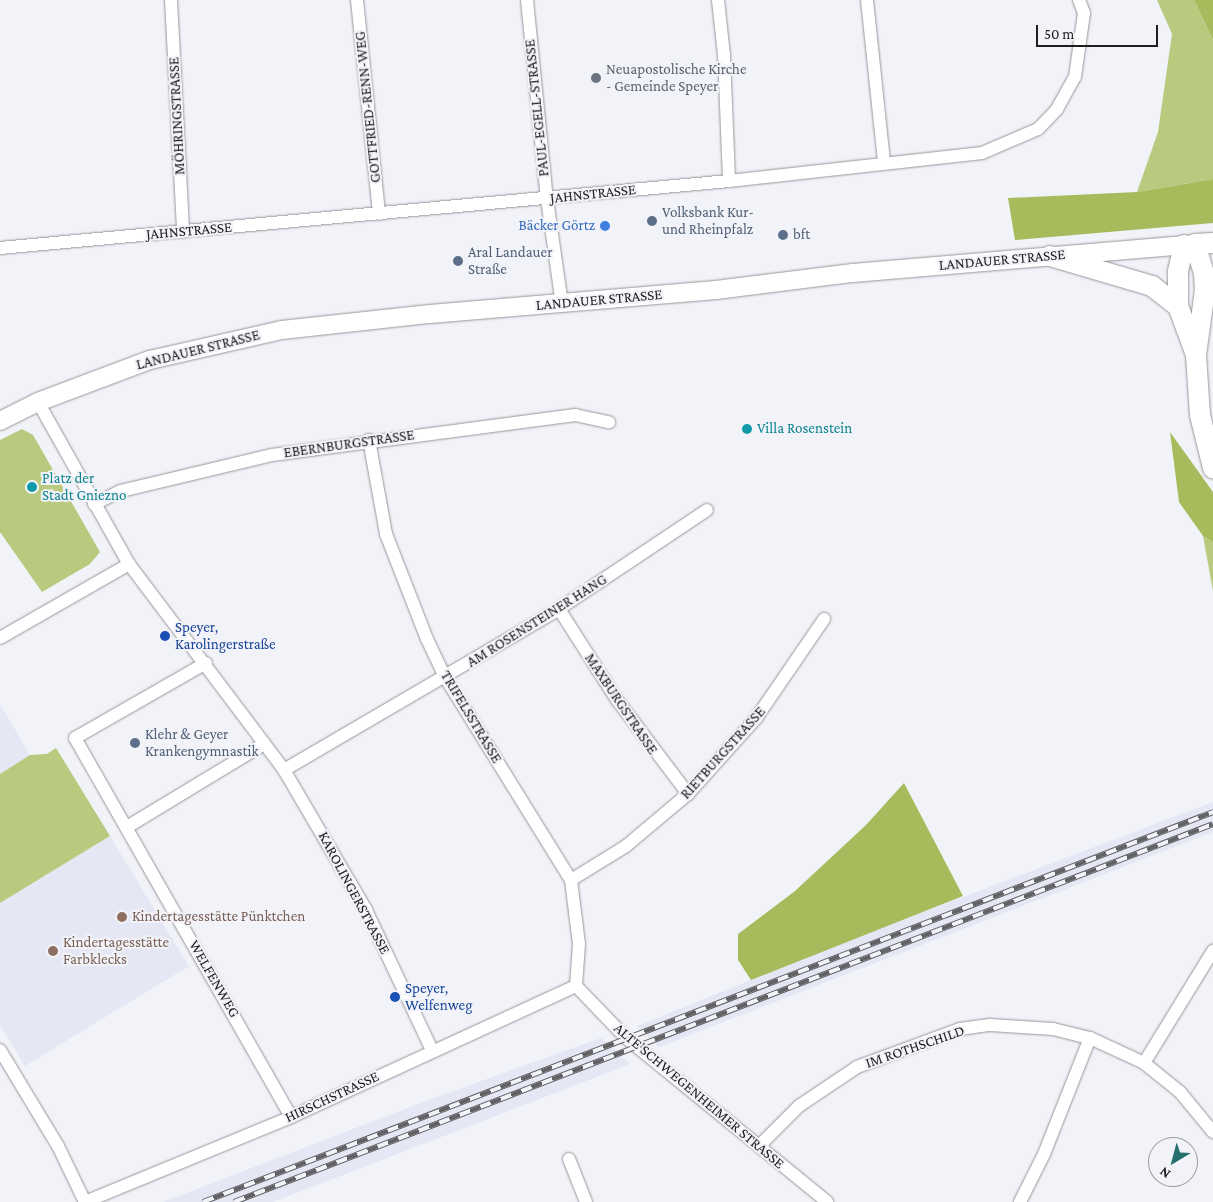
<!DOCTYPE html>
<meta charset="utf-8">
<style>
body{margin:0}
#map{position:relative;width:1213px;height:1202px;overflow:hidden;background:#f2f3f8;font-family:"Crimson Pro",serif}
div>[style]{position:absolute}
.built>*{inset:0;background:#e5e7f4}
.green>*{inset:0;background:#b9ca7f}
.forest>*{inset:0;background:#a7bb5d}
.roads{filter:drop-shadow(0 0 1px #95969b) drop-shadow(0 0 1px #95969b)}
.minor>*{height:12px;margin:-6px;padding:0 6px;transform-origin:6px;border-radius:6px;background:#fff}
.secondary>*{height:18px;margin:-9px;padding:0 9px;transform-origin:9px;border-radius:9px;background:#fff}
.primary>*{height:20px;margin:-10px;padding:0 10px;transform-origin:10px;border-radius:10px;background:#fff}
.rail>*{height:5.5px;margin-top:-2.75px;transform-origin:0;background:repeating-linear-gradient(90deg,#f2f3f8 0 11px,#626265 0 22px);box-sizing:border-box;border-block:1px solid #626265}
.dots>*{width:14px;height:14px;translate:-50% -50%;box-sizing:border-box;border:2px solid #f2f3f8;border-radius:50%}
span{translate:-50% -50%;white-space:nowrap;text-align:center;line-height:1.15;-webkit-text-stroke:4px #f2f3f8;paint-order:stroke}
.worship-label{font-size:15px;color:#5b616d}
.left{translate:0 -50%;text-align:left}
.street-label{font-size:15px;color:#1e1e20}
.service-label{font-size:15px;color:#4e5e75}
.shop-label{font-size:15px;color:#366cbe}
.right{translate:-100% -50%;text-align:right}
.culture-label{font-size:15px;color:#0d838f}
.transit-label{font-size:15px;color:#164399}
.education-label{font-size:15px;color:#785e54}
.north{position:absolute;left:1148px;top:1137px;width:50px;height:50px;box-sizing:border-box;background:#f2f3f8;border:1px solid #9d9ea2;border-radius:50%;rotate:217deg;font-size:14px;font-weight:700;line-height:20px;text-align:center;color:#1e1e20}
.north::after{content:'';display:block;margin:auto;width:18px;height:22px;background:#25706f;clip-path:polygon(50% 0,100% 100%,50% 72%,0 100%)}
.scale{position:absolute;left:1036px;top:25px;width:122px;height:22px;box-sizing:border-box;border:2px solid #1e1e20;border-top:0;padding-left:6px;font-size:15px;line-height:18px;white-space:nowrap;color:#1e1e20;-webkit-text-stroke:4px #f2f3f8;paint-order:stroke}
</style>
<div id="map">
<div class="built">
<i style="clip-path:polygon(0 704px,30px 755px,0 774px)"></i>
<i style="clip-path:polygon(1213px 802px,1213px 832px,659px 1047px,637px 1026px,847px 941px)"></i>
<i style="clip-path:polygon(110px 836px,189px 966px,25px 1066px,0 1025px,0 903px)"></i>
<i style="clip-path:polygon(601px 1038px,630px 1064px,273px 1202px,163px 1202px,431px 1099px)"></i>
</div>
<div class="green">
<i style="clip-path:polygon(1157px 0,1194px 0,1213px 40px,1213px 179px,1137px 192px,1158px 132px,1172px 34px)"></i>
<i style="clip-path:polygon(22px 429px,33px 435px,100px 552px,90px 564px,42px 592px,0 532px,0 440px)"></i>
<i style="clip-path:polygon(1203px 536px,1213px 542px,1213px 591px)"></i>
<i style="clip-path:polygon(56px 748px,110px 836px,0 903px,0 774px,30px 755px,47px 754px)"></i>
</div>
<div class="forest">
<i style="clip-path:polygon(1194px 0,1213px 0,1213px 40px)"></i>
<i style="clip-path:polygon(1213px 179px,1213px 223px,1015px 240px,1008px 198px,1137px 192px)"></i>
<i style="clip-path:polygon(1170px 432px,1213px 492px,1213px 542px,1203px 536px,1179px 502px)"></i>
<i style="clip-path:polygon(904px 783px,963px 896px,751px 980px,738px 960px,738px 934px,795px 891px,866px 825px)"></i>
</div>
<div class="roads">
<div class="minor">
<i style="left:171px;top:0;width:232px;rotate:87deg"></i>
<i style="left:357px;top:0;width:215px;rotate:84.1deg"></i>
<i style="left:527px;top:0;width:200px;rotate:84.3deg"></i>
<i style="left:547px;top:199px;width:107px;rotate:81.9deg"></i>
<i style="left:718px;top:0;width:55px;rotate:83.8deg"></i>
<i style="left:724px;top:55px;width:126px;rotate:87.7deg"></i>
<i style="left:867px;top:0;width:164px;rotate:84deg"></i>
<i style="left:0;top:248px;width:732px;rotate:-5.25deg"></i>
<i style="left:729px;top:181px;width:255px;rotate:-6.3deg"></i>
<i style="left:982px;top:153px;width:61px;rotate:-23.2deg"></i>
<i style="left:1038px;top:129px;width:28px;rotate:-46deg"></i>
<i style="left:1057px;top:109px;width:37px;rotate:-61deg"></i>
<i style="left:1075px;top:77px;width:65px;rotate:-82deg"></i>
<i style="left:1084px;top:13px;width:14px;rotate:-111deg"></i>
<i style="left:38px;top:402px;width:186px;rotate:60.7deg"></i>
<i style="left:129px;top:564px;width:258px;rotate:53deg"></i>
<i style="left:284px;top:770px;width:162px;rotate:59.6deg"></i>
<i style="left:366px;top:910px;width:155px;rotate:64.8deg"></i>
<i style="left:369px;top:440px;width:96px;rotate:79.7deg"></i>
<i style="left:386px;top:534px;width:113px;rotate:68.7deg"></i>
<i style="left:427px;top:639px;width:42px;rotate:64.7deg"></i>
<i style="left:445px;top:677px;width:239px;rotate:58.2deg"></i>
<i style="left:571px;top:880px;width:64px;rotate:82.9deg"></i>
<i style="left:579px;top:944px;width:42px;rotate:94.1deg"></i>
<i style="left:94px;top:504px;width:30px;rotate:-26deg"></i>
<i style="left:121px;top:491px;width:155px;rotate:-13.4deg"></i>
<i style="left:272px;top:455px;width:306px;rotate:-7.5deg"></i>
<i style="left:575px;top:415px;width:35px;rotate:12deg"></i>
<i style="left:559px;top:609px;width:108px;rotate:57.5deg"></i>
<i style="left:617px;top:700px;width:118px;rotate:52.9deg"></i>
<i style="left:0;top:638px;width:149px;rotate:-29.8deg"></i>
<i style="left:206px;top:663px;width:151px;rotate:150.2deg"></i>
<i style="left:75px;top:738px;width:436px;rotate:60.3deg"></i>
<i style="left:284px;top:770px;width:319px;rotate:-30.3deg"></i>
<i style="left:559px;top:609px;width:178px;rotate:-33.8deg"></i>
<i style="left:127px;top:827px;width:160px;rotate:-31.2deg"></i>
<i style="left:571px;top:880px;width:65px;rotate:-31.7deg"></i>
<i style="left:626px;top:846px;width:81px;rotate:-40deg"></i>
<i style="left:688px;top:794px;width:103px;rotate:-48.1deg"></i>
<i style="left:757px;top:717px;width:119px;rotate:-55.6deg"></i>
<i style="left:576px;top:986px;width:71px;rotate:46.1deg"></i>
<i style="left:625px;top:1037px;width:261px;rotate:39.2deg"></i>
<i style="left:0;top:1050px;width:112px;rotate:58.9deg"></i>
<i style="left:58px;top:1146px;width:62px;rotate:64.3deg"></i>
<i style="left:1144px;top:1063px;width:132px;rotate:-58.4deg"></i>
<i style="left:759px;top:1146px;width:57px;rotate:-45deg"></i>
<i style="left:799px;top:1106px;width:70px;rotate:-33.9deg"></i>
<i style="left:857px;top:1067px;width:110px;rotate:-20.3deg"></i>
<i style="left:960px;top:1029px;width:30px;rotate:-8deg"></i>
<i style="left:990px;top:1025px;width:63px;rotate:3.6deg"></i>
<i style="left:1053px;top:1029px;width:38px;rotate:14deg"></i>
<i style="left:1090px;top:1038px;width:60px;rotate:24.8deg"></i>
<i style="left:1144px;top:1063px;width:46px;rotate:38.9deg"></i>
<i style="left:1180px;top:1092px;width:52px;rotate:50.5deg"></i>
<i style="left:569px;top:1159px;width:46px;rotate:68.4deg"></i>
<i style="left:85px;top:1202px;width:223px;rotate:-22.4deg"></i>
<i style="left:291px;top:1117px;width:314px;rotate:-24.7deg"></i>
<i style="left:1020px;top:1202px;width:54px;rotate:-63.4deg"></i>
<i style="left:1044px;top:1154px;width:125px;rotate:-68.4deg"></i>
</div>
<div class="secondary">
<i style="left:0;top:421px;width:42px;rotate:-26.6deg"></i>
<i style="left:38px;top:402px;width:120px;rotate:-20.6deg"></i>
<i style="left:150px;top:360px;width:135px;rotate:-12.8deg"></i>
<i style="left:282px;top:330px;width:149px;rotate:-6.2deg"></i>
<i style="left:430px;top:314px;width:287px;rotate:-4.8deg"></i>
<i style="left:716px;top:290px;width:138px;rotate:-7.1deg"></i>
<i style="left:853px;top:273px;width:343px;rotate:-4.8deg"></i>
</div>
<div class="primary">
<i style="left:1213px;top:243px;width:18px;rotate:177deg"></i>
<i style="left:1195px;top:244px;width:30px;rotate:73deg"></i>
<i style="left:1204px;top:273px;width:17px;rotate:87deg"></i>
<i style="left:1205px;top:290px;width:66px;rotate:97.9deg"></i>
<i style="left:1196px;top:355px;width:60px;rotate:86.2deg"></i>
<i style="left:1200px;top:415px;width:55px;rotate:76.2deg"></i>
<i style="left:1184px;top:245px;width:28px;rotate:103deg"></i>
<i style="left:1178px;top:272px;width:34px;rotate:90deg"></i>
<i style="left:1178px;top:306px;width:52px;rotate:69.8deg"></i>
<i style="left:1050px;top:256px;width:106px;rotate:16.4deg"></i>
<i style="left:1152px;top:286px;width:33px;rotate:38deg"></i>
</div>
</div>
<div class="rail">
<i style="left:203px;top:1202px;width:1083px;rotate:-21.11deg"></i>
<i style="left:234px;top:1202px;width:1049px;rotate:-21.11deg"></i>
</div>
<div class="dots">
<i style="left:596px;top:78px;background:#6b7280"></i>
<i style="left:652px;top:221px;background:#5c6f8a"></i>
<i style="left:605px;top:226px;background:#3f7fe0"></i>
<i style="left:783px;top:235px;background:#5c6f8a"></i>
<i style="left:458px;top:261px;background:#5c6f8a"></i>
<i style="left:747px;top:429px;background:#0f9aa8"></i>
<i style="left:32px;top:487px;background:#0f9aa8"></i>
<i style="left:165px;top:636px;background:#1a4fb4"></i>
<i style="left:135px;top:743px;background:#5c6f8a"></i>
<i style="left:122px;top:917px;background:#8d6e63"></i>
<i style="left:53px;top:951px;background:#8d6e63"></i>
<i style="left:395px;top:997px;background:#1a4fb4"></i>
</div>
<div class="worship-label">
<span class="left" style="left:606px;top:78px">Neuapostolische Kirche<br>- Gemeinde Speyer</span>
</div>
<div class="street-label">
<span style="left:368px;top:107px;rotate:-96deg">GOTTFRIED-RENN-WEG</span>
<span style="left:537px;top:108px;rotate:-96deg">PAUL-EGELL-STRASSE</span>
<span style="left:177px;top:116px;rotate:-93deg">MÖHRINGSTRASSE</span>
<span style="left:593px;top:194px;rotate:-6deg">JAHNSTRASSE</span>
<span style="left:189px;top:231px;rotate:-5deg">JAHNSTRASSE</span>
<span style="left:1002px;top:260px;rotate:-5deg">LANDAUER STRASSE</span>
<span style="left:599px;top:300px;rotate:-5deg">LANDAUER STRASSE</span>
<span style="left:198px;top:350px;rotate:-14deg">LANDAUER STRASSE</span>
<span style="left:349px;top:444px;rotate:-8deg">EBERNBURGSTRASSE</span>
<span style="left:537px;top:621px;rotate:-32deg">AM ROSENSTEINER HANG</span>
<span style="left:621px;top:704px;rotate:56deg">MAXBURGSTRASSE</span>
<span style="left:471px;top:717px;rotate:59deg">TRIFELSSTRASSE</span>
<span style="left:723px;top:753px;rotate:-48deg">RIETBURGSTRASSE</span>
<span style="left:354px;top:893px;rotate:62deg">KAROLINGERSTRASSE</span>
<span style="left:214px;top:979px;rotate:60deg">WELFENWEG</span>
<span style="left:915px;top:1047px;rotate:-19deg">IM ROTHSCHILD</span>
<span style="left:699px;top:1096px;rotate:40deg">ALTE SCHWEGENHEIMER STRASSE</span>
<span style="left:332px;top:1097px;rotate:-25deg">HIRSCHSTRASSE</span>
</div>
<div class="service-label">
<span class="left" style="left:662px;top:221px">Volksbank Kur-<br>und Rheinpfalz</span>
<span class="left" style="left:793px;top:235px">bft</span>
<span class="left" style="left:468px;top:261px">Aral Landauer<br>Straße</span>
<span class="left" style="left:145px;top:743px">Klehr &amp; Geyer<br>Krankengymnastik</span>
</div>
<div class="shop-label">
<span class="right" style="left:595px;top:226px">Bäcker Görtz</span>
</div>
<div class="culture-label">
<span class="left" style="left:757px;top:429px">Villa Rosenstein</span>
<span class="left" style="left:42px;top:487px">Platz der<br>Stadt Gniezno</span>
</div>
<div class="transit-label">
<span class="left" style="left:175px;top:636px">Speyer,<br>Karolingerstraße</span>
<span class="left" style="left:405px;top:997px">Speyer,<br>Welfenweg</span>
</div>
<div class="education-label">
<span class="left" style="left:132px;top:917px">Kindertagesstätte Pünktchen</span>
<span class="left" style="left:63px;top:951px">Kindertagesstätte<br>Farbklecks</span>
</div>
<div class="north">N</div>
<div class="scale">50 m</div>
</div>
